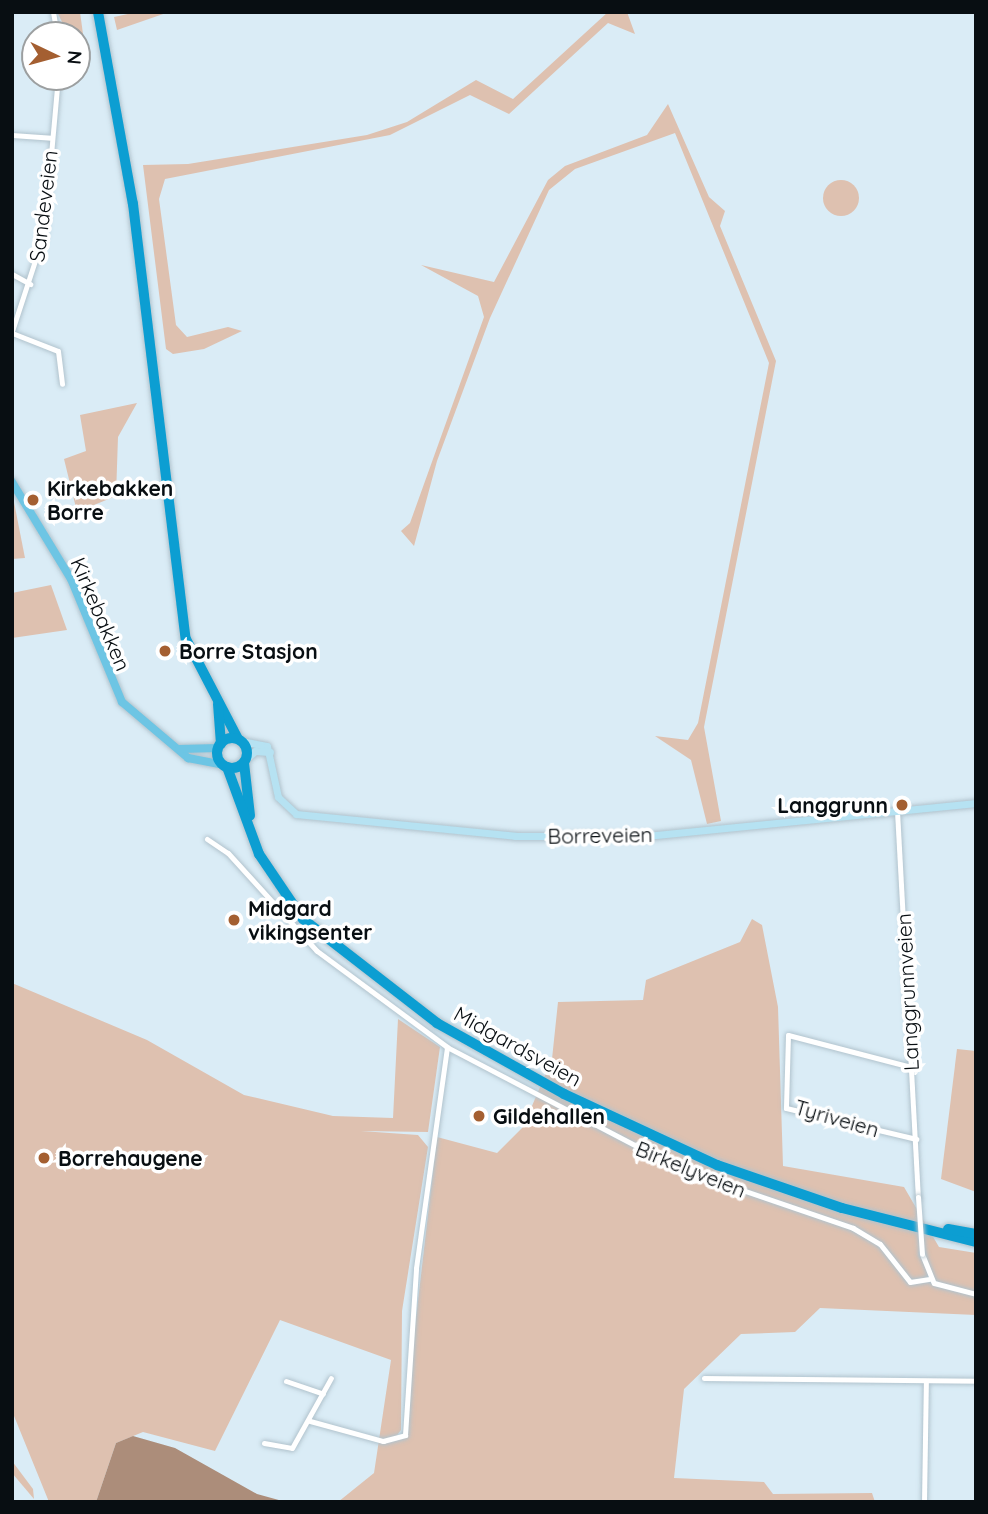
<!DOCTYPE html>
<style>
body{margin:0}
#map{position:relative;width:988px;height:1514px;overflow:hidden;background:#daecf6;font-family:Quicksand,sans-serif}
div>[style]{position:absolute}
.green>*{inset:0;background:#dec1b0}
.round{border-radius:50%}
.water>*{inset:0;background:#ac8d7a}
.roads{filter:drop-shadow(0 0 2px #b1c3cd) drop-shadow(0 0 2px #b1c3cd)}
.street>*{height:5px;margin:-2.5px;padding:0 2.5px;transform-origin:2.5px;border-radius:2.5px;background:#fff}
.secondary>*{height:7px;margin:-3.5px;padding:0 3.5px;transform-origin:3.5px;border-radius:3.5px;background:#b6e2f2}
.primary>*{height:8px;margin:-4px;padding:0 4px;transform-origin:4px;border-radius:4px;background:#6dc5e4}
.highway>*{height:10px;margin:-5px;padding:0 5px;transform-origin:5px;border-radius:5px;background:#0c9ed2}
.highway>.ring{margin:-5px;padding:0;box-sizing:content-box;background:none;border:10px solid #0c9ed2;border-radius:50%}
.bridges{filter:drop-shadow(0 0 2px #b1c3cd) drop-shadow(0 0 2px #b1c3cd)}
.street-bridge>*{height:5px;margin:-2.5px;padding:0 2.5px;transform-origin:2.5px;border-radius:2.5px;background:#fff}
.dots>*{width:19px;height:19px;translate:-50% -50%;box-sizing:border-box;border:4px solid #fff;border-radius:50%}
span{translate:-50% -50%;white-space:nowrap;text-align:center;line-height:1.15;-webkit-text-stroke:7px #fff;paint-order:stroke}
.street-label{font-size:21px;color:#080e12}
.poi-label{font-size:21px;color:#080e12;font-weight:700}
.left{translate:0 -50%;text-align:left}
.right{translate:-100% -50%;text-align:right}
.frame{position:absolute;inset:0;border:14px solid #080e12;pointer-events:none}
.north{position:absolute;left:21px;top:21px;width:70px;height:70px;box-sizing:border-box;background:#fff;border:2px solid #9c9fa0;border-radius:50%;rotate:95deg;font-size:19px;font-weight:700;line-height:28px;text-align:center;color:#080e12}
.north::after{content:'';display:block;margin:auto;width:24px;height:32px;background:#a45f31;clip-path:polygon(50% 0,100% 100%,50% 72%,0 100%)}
</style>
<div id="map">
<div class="green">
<i style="clip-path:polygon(57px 12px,80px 12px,83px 34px,66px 30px)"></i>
<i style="clip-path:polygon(137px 12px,169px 12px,117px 30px,114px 17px)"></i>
<i style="clip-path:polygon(608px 12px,627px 12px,635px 34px,608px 23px,509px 114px,470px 95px,390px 135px,165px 179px,159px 199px,176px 325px,187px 337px,228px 327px,242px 331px,204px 349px,173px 354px,166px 349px,143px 165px,188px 164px,367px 135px,407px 122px,476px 80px,513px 99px)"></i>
<i style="clip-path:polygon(668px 104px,709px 197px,725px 211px,720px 226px,776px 361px,704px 727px,721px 821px,707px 824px,691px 760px,655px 736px,688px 740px,698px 723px,769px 363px,675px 133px,575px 169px,549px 190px,490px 318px,437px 461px,414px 546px,401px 531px,410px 523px,484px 317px,478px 296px,421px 265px,494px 282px,548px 180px,565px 166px,647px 135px)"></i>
<i class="round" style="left:823px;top:180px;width:36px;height:36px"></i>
<i style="clip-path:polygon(137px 403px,118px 437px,116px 496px,77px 512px,64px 459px,86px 451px,80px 415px)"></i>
<i style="clip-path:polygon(12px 499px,14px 502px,25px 558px,12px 559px)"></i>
<i style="clip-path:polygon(51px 585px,67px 630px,12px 638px,12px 593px)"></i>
<i style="clip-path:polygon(752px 919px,762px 925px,778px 1007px,783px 1166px,904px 1187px,939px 1247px,976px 1253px,976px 1315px,820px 1308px,795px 1332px,741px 1334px,684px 1389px,674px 1478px,764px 1482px,773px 1494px,872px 1493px,875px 1502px,338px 1502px,374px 1473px,391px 1360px,280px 1320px,215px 1451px,143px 1432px,116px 1443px,96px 1502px,49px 1502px,12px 1411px,12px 983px,147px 1040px,244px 1095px,333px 1116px,393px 1118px,398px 1019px,440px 1047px,428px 1132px,361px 1131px,418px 1135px,428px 1147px,402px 1311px,401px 1430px,395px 1438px,402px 1439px,437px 1137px,497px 1153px,523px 1127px,552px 1059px,558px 1002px,643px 1000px,646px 980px,740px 942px)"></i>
<i style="clip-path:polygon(957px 1049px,976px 1051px,976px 1192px,941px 1179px)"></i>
<i style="clip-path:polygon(12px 1461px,33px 1489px,34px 1499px,12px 1473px)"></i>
</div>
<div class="water">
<i style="clip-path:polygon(133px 1436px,175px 1448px,257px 1494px,286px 1502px,96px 1502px,116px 1443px)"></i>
</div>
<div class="roads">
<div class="street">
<i style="left:53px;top:12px;width:23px;rotate:80deg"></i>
<i style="left:12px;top:135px;width:39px;rotate:4deg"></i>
<i style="left:12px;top:274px;width:21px;rotate:29deg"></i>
<i style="left:12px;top:331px;width:103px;rotate:-71.9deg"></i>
<i style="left:44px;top:233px;width:157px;rotate:-84.9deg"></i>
<i style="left:12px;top:333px;width:49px;rotate:21.4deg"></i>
<i style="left:58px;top:351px;width:33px;rotate:83deg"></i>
<i style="left:897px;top:811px;width:387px;rotate:86.9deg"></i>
<i style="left:207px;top:839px;width:25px;rotate:34deg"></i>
<i style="left:228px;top:853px;width:132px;rotate:47.8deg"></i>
<i style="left:317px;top:951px;width:162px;rotate:36.4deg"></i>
<i style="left:447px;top:1047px;width:261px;rotate:27.6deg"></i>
<i style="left:678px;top:1168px;width:185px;rotate:18.9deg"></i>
<i style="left:853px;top:1228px;width:31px;rotate:31deg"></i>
<i style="left:880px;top:1244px;width:48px;rotate:51.7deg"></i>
<i style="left:910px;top:1282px;width:20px;rotate:-9deg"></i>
<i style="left:911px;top:1067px;width:127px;rotate:-165.4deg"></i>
<i style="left:788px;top:1035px;width:73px;rotate:91.6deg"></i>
<i style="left:786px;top:1108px;width:134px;rotate:13.4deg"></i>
<i style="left:922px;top:1254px;width:31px;rotate:68deg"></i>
<i style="left:934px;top:1283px;width:43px;rotate:14.7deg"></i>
<i style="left:704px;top:1378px;width:272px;rotate:0.6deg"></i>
<i style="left:286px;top:1381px;width:39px;rotate:19deg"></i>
<i style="left:310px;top:1421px;width:76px;rotate:15.3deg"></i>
<i style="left:383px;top:1441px;width:23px;rotate:-15deg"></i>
<i style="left:405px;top:1435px;width:167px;rotate:-86.2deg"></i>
<i style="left:416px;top:1268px;width:223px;rotate:-82deg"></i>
<i style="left:264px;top:1443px;width:28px;rotate:10deg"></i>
<i style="left:292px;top:1448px;width:80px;rotate:-60.9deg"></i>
<i style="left:924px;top:1502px;width:121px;rotate:-89.1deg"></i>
</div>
<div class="secondary">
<i style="left:241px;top:741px;width:26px;rotate:11deg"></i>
<i style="left:267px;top:746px;width:52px;rotate:77.8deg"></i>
<i style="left:278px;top:797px;width:25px;rotate:43deg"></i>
<i style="left:296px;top:814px;width:220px;rotate:5.7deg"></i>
<i style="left:515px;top:836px;width:131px"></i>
<i style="left:646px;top:836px;width:332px;rotate:-5.7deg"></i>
<i style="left:247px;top:758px;width:11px;rotate:-41deg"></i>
<i style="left:255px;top:751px;width:15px;rotate:4deg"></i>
</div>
<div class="primary">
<i style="left:12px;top:482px;width:114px;rotate:58.7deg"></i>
<i style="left:71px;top:579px;width:133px;rotate:67.5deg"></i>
<i style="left:122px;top:702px;width:87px;rotate:40.3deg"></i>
<i style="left:188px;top:758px;width:36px;rotate:11deg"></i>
<i style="left:179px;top:749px;width:40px;rotate:-1.4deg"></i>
</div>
<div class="highway">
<i style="left:98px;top:12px;width:195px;rotate:79.7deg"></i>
<i style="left:133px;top:204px;width:438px;rotate:83.1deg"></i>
<i style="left:186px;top:639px;width:113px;rotate:62.5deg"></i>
<i style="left:218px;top:704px;width:40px;rotate:85.7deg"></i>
<i class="ring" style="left:217px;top:738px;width:20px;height:20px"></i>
<i style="left:244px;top:763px;width:53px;rotate:83.5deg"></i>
<i style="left:227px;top:767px;width:93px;rotate:69.8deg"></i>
<i style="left:259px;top:854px;width:78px;rotate:55.9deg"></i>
<i style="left:303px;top:919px;width:170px;rotate:37.8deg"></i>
<i style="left:437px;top:1023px;width:145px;rotate:29.2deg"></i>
<i style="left:564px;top:1094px;width:169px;rotate:24.9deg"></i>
<i style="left:717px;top:1165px;width:132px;rotate:19deg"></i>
<i style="left:842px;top:1208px;width:138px;rotate:14.2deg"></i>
<i style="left:948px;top:1229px;width:28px;rotate:10deg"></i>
</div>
</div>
<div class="bridges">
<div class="street-bridge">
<i style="left:918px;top:1197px;width:57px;rotate:86deg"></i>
</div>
</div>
<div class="dots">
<i style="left:33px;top:500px;background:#a45f31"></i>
<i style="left:165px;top:651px;background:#a45f31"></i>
<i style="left:902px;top:805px;background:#a45f31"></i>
<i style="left:234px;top:920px;background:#a45f31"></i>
<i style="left:479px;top:1116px;background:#a45f31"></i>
<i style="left:44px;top:1158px;background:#a45f31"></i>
</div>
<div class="street-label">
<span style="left:43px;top:206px;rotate:-83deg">Sandeveien</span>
<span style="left:101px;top:614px;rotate:67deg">Kirkebakken</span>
<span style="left:600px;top:835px;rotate:-1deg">Borreveien</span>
<span style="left:907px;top:992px;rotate:-93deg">Langgrunnveien</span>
<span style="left:518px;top:1046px;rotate:29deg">Midgardsveien</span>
<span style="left:837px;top:1118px;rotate:16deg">Tyriveien</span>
<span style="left:691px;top:1169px;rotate:22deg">Birkelyveien</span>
</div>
<div class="poi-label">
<span class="left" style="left:47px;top:500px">Kirkebakken<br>Borre</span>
<span class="left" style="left:179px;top:651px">Borre Stasjon</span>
<span class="right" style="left:888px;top:805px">Langgrunn</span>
<span class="left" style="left:248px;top:920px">Midgard<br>vikingsenter</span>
<span class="left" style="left:493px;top:1116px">Gildehallen</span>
<span class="left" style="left:58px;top:1158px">Borrehaugene</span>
</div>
<div class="frame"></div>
<div class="north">N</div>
</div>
